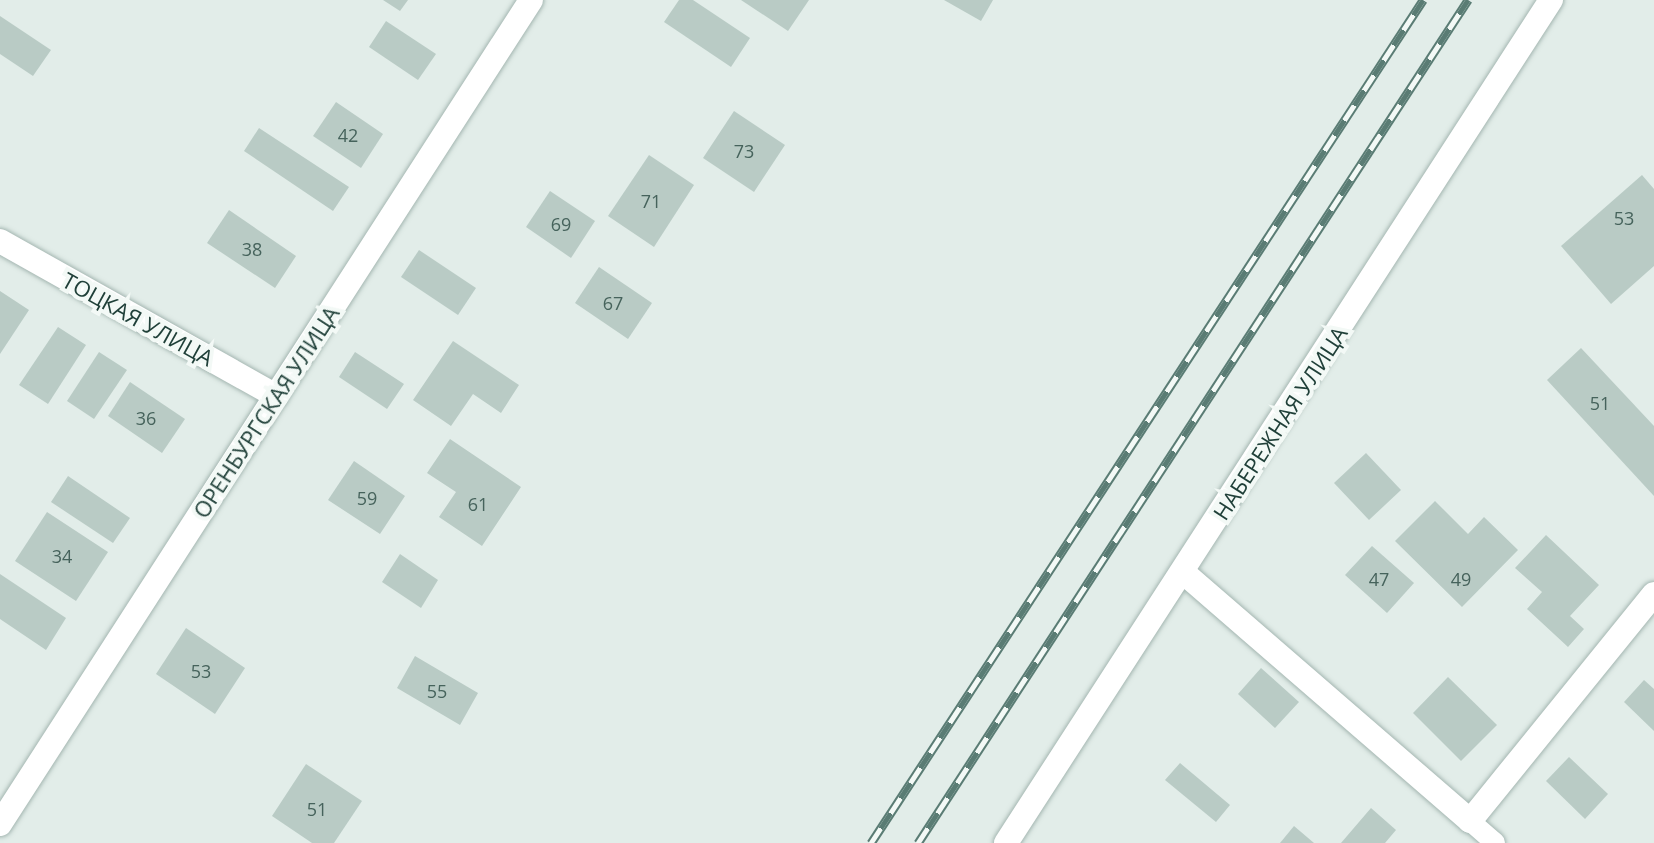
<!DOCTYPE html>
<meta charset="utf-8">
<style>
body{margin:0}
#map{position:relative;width:1654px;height:843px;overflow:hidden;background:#e2ede9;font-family:"Open Sans",sans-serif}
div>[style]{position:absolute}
.building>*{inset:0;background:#b9cbc5}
.roads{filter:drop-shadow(0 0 2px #a4b6b1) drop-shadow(0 0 2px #a4b6b1)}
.service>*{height:20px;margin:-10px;padding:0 10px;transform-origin:10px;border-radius:10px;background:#fff}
.minor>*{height:24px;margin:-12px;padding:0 12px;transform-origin:12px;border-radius:12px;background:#fff}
.rail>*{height:9px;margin-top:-4.5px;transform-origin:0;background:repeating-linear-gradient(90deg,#f3f9f6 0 18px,#5a7c74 0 36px);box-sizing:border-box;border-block:2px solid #5a7c74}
span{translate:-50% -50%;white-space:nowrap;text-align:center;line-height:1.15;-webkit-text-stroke:8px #f3f9f6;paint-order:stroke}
.number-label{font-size:18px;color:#46635c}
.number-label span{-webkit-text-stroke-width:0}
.street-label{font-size:22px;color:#204039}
</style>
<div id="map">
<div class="building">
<i style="clip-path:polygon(383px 0,408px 0,400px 11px)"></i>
<i style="clip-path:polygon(679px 0,693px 0,750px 38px,731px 67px,664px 22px)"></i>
<i style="clip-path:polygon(741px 0,809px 0,788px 31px)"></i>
<i style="clip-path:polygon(944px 0,993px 0,981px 21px)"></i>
<i style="clip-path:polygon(0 16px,51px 50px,33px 76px,0 54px)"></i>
<i style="clip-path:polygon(386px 21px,436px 54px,418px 80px,369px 47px)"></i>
<i style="clip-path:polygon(336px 102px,383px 134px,361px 168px,313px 136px)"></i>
<i style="clip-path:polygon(734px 111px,785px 145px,754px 192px,703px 158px)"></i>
<i style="clip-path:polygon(259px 128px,349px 187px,333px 211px,244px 151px)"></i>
<i style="clip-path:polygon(649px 155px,694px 185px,654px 247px,608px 216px)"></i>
<i style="clip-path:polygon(1642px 175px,1654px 189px,1654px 266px,1611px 304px,1561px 246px)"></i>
<i style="clip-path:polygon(550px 191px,595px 221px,571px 258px,526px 227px)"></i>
<i style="clip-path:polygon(229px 210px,296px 256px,275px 288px,207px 243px)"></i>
<i style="clip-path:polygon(419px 250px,476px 288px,458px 315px,401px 277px)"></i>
<i style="clip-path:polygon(599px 267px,652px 303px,628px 339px,575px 303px)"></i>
<i style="clip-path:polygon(0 291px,29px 310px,0 354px)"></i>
<i style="clip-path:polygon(58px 327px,86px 345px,48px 404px,19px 385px)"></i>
<i style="clip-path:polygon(453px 341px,519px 385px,501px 413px,473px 394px,451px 426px,413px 400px)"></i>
<i style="clip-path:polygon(1581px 348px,1654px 426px,1654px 496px,1547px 380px)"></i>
<i style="clip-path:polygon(99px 352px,127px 370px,94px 419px,67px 401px)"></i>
<i style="clip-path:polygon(355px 352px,404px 384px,387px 409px,339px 377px)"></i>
<i style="clip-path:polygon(130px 382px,185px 419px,162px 453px,108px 416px)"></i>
<i style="clip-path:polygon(450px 439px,521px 487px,482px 546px,439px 517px,456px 492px,427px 473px)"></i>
<i style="clip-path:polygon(1366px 453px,1401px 490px,1369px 520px,1334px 483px)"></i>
<i style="clip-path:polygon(354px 461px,405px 496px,380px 534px,328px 500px)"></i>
<i style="clip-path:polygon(68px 476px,130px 518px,113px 543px,51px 502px)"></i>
<i style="clip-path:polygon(1435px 501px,1468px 534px,1484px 517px,1518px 550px,1462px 607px,1395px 541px)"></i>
<i style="clip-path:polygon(47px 512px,108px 552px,76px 601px,15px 561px)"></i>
<i style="clip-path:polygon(1546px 535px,1599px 585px,1570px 616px,1584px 629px,1568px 647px,1527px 609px,1542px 592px,1515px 568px)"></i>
<i style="clip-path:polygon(1372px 546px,1414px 583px,1387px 613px,1345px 575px)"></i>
<i style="clip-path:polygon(400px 554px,438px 580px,421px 608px,382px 582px)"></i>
<i style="clip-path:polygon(0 574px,66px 618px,46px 650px,0 619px)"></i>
<i style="clip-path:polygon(186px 628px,245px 668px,215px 714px,156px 674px)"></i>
<i style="clip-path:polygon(415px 656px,478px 693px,460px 725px,397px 688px)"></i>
<i style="clip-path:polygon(1261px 668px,1299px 702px,1275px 728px,1238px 694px)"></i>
<i style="clip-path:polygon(1448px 677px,1497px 725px,1461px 761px,1413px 713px)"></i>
<i style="clip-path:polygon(1644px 680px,1654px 689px,1654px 731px,1624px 702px)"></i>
<i style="clip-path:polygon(1569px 757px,1608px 794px,1585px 819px,1546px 781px)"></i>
<i style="clip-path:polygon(1180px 763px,1230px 805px,1216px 822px,1165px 780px)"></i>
<i style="clip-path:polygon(306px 764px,362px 801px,334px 843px,312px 843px,272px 816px)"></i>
<i style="clip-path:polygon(1371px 808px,1396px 830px,1385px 843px,1341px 843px)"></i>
<i style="clip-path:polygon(1294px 826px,1314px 843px,1280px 843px)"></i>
</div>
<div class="roads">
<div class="service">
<i style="left:1470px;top:821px;width:33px;rotate:41deg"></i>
</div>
<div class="minor">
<i style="left:0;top:241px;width:317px;rotate:29.3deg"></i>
<i style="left:1184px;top:573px;width:379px;rotate:40.9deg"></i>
<i style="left:1470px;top:821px;width:292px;rotate:-51deg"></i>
<i style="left:0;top:824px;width:980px;rotate:-57.2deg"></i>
<i style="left:1006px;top:843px;width:1004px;rotate:-57.12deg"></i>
</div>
</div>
<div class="rail">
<i style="left:871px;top:843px;width:1008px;rotate:-56.78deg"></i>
<i style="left:918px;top:843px;width:1007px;rotate:-56.88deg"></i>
</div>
<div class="number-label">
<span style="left:348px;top:135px">42</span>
<span style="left:744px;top:151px">73</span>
<span style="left:651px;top:201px">71</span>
<span style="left:1624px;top:218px">53</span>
<span style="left:561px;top:224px">69</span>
<span style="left:252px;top:249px">38</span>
<span style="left:613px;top:303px">67</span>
<span style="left:1600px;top:403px">51</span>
<span style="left:146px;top:418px">36</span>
<span style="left:367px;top:498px">59</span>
<span style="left:478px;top:504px">61</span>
<span style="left:62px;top:556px">34</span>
<span style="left:1379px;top:579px">47</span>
<span style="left:1461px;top:579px">49</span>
<span style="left:201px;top:671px">53</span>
<span style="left:437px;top:691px">55</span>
<span style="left:317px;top:809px">51</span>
</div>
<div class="street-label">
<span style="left:138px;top:319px;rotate:29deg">ТОЦКАЯ УЛИЦА</span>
<span style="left:266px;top:412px;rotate:-57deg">ОРЕНБУРГСКАЯ УЛИЦА</span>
<span style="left:1280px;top:423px;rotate:-57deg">НАБЕРЕЖНАЯ УЛИЦА</span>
</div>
</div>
